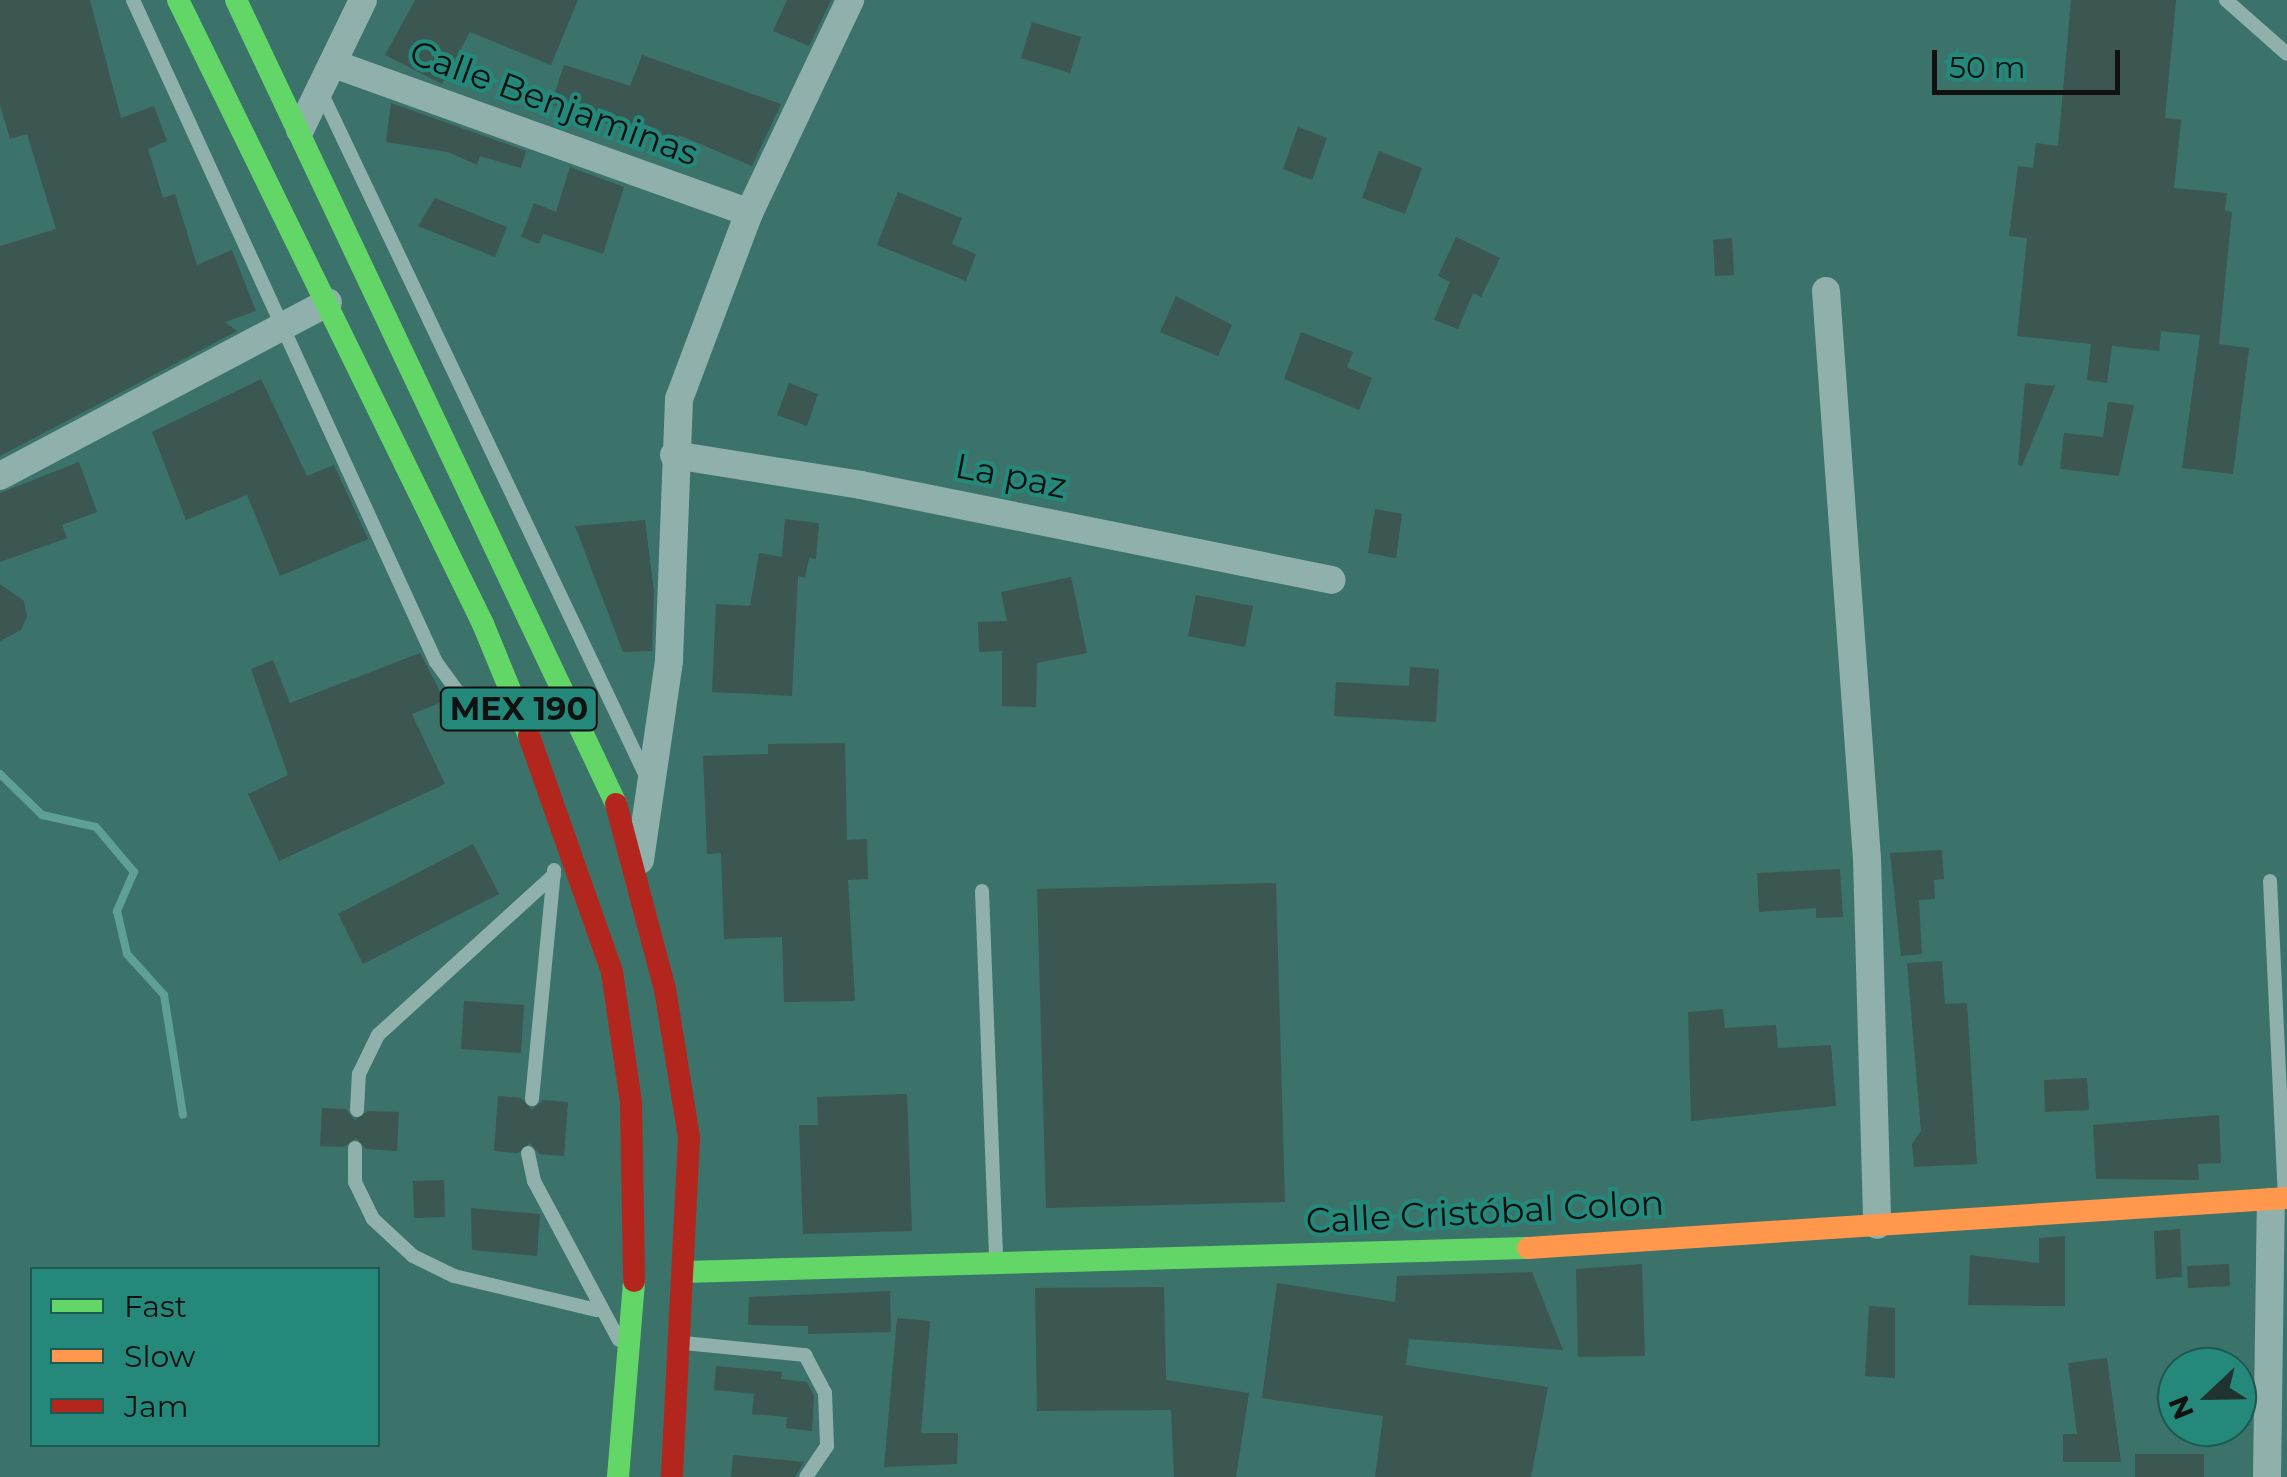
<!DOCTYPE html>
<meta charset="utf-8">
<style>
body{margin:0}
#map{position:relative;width:2287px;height:1477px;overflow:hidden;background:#3b726a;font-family:Montserrat,sans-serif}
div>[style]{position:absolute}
.stream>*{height:8px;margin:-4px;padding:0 4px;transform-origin:4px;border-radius:4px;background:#5ea096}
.building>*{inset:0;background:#3c5652}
.lane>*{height:14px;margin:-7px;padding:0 7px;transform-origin:7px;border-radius:7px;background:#8fb0ab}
.street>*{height:28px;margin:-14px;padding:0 14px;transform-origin:14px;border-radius:14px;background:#8fb0ab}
.fast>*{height:22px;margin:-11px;padding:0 11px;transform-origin:11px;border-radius:11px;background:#63d668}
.slow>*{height:22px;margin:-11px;padding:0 11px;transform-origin:11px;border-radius:11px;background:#ff974d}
.jam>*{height:22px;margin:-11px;padding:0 11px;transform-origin:11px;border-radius:11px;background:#b3261e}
span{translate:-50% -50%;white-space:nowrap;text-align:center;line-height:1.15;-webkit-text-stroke:8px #24897a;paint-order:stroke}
.shield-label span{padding:2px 8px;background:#24897a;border:2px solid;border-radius:8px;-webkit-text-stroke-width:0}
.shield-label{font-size:32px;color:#111;font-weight:700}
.street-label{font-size:35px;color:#111}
.legend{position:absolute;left:30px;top:1267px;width:350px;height:180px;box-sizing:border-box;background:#24897a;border:2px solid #1c5950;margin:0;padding:12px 18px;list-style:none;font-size:30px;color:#111}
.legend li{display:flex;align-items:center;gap:20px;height:50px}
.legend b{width:50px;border:2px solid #1c5950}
.north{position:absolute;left:2157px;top:1347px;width:100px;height:100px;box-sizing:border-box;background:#24897a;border:2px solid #1c5950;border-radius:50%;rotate:248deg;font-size:28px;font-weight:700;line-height:40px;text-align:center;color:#111}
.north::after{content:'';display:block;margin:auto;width:35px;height:45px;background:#203330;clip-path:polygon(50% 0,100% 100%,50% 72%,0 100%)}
.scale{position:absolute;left:1932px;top:50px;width:188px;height:45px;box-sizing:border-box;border:5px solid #111;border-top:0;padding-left:12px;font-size:30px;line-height:35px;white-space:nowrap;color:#111;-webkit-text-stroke:8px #24897a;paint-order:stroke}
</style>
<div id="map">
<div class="stream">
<i style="left:0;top:774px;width:59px;rotate:44.3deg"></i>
<i style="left:42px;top:815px;width:55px;rotate:12.5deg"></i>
<i style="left:96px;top:827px;width:59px;rotate:49.8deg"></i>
<i style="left:134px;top:872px;width:43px;rotate:113.6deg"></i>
<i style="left:117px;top:911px;width:44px;rotate:76.9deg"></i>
<i style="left:127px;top:954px;width:55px;rotate:47.9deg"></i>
<i style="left:164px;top:995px;width:121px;rotate:81deg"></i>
</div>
<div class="building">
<i style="clip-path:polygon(0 0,90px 0,121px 118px,154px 106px,167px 141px,148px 149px,163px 198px,175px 194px,197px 265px,232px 250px,256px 311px,225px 322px,237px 331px,0 456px,0 246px,56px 229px,27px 134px,10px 139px,0 105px)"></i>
<i style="clip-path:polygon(415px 0,578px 0,551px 65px,470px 32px,442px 84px,385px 55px)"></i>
<i style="clip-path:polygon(787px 0,831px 0,809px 46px,773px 31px)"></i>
<i style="clip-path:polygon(2071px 0,2176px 0,2165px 118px,2181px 120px,2174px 188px,2227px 193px,2225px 211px,2232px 212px,2219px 344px,2249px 348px,2233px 474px,2182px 468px,2200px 335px,2161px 331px,2159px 351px,2112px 346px,2107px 383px,2087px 380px,2091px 344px,2017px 336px,2027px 238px,2009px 236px,2018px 166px,2033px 168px,2036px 143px,2058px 146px)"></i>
<i style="clip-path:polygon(1032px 22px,1081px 37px,1070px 73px,1021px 58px)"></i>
<i style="clip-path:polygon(642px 55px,781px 104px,752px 166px,679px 135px,674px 147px,551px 104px,564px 65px,630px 86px)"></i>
<i style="clip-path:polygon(391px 103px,526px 151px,521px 168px,480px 156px,477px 165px,448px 152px,386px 142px)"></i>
<i style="clip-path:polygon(1298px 127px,1327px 138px,1312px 180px,1283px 169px)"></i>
<i style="clip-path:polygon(1379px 151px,1422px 168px,1405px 214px,1362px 198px)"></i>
<i style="clip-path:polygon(570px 167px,624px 187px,603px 254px,543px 234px,539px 244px,521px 237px,534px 203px,556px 212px)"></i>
<i style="clip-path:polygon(898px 192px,962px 218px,952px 244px,976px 254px,966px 281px,877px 245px)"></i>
<i style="clip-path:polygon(435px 198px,507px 227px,495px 257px,418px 226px)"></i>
<i style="clip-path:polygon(1456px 237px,1500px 258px,1481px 297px,1473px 293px,1458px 329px,1434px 320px,1450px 282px,1438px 276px)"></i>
<i style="clip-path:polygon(1732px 238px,1734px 275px,1715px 276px,1713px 240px)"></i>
<i style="clip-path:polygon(1176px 296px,1232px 325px,1218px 356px,1160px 332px)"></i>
<i style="clip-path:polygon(1301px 332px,1353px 352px,1347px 367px,1372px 378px,1359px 410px,1284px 379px)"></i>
<i style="clip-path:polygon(261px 379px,307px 476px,334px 465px,368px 539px,280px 576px,247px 495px,186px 520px,152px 432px)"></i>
<i style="clip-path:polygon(789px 383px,818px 394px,807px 426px,777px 415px)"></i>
<i style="clip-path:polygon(2025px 383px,2055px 386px,2022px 466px,2018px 465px)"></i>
<i style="clip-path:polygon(2108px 402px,2134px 405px,2119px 476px,2060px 469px,2064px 433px,2103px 437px)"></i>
<i style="clip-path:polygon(79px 462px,97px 512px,62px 525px,67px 538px,0 562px,0 493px)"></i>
<i style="clip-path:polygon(1375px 509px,1402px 514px,1396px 558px,1368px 553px)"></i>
<i style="clip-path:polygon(785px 519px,819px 523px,816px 559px,809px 558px,805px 578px,798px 576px,792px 696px,712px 692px,716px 604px,750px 606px,759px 553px,782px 557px)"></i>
<i style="clip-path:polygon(645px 520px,654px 592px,652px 651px,623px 652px,575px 526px)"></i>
<i style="clip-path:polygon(1071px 577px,1087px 653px,1037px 663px,1036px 707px,1002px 706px,1002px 651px,979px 652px,978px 622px,1007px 621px,1001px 592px)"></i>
<i style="clip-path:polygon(0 584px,24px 601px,27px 616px,21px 630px,0 641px)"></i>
<i style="clip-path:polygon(1196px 595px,1253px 606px,1245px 647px,1188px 636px)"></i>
<i style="clip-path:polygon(420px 653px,445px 701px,412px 714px,445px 784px,279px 861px,248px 794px,288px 775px,251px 669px,273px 660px,290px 703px)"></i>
<i style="clip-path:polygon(1410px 667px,1439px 669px,1436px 722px,1334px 716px,1336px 682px,1409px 686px)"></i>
<i style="clip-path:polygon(845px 743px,847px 840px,867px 839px,868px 879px,848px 880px,855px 1001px,784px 1002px,782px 937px,724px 939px,721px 853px,707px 854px,703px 756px,768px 754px,768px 744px)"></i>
<i style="clip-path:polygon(473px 844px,499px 894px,363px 964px,338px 914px)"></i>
<i style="clip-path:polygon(1942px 850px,1944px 879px,1934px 880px,1935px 899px,1919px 900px,1922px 954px,1901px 956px,1890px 853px)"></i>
<i style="clip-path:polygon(1840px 869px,1843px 917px,1816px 918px,1816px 908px,1759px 912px,1757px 873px)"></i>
<i style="clip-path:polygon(1276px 883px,1285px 1202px,1046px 1208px,1037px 889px)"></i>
<i style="clip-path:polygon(1942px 961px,1945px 1004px,1967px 1003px,1977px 1164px,1914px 1167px,1912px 1144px,1921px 1131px,1907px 963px)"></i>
<i style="clip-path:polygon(464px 1001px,524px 1005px,521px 1053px,461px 1049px)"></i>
<i style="clip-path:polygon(1723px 1009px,1725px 1028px,1776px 1025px,1778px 1048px,1831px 1045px,1836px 1106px,1691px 1121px,1688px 1012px)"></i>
<i style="clip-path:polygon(2087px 1078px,2089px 1110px,2045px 1112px,2044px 1080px)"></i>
<i style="clip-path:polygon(907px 1094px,912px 1231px,803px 1234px,799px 1125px,818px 1125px,817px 1097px)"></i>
<i style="clip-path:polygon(498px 1096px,521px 1098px,532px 1110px,543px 1100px,568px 1102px,564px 1156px,539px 1154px,530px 1143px,518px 1153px,494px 1151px)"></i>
<i style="clip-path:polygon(322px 1108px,346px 1109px,355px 1120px,368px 1111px,399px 1112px,397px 1151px,366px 1149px,356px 1138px,344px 1147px,320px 1146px)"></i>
<i style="clip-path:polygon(2219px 1115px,2221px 1163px,2198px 1164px,2199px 1180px,2096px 1179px,2093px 1125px)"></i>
<i style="clip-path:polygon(444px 1180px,445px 1217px,414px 1218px,413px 1181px)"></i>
<i style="clip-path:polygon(471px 1208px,540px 1214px,537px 1256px,472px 1250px)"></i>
<i style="clip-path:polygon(2180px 1229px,2182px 1277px,2156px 1279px,2154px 1231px)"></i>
<i style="clip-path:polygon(2065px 1236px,2065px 1306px,1968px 1305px,1970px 1255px,2039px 1263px,2039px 1238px)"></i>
<i style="clip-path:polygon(1642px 1264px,1645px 1356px,1578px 1357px,1576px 1269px)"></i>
<i style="clip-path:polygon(2229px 1264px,2230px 1286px,2188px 1288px,2187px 1266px)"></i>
<i style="clip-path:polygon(1532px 1272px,1563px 1350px,1409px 1339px,1406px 1365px,1548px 1387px,1531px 1477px,1375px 1477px,1383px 1416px,1262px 1398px,1277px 1283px,1395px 1302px,1397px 1276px)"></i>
<i style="clip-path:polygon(1164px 1287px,1166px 1380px,1249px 1393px,1236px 1477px,1174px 1477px,1171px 1410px,1037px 1411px,1035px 1288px)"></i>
<i style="clip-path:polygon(890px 1291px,891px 1332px,808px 1334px,808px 1326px,748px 1325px,749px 1297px)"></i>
<i style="clip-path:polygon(1869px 1306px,1895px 1308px,1895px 1378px,1865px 1376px)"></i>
<i style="clip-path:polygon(897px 1318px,930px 1321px,921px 1433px,958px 1433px,957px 1464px,884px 1467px)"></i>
<i style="clip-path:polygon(2107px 1358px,2121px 1462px,2063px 1462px,2063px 1434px,2077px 1434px,2068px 1363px)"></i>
<i style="clip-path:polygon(716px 1366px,782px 1372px,781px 1379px,807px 1382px,814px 1396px,812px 1431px,786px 1428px,787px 1417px,752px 1414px,754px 1394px,714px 1390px)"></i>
<i style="clip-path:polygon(2135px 1454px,2204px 1454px,2204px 1477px,2135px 1477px)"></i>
<i style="clip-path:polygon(733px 1455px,804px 1462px,795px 1477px,731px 1477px)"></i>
</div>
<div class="lane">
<i style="left:133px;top:0;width:728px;rotate:65.41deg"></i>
<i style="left:436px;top:662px;width:37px;rotate:54deg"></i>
<i style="left:458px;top:692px;width:49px;rotate:17.7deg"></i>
<i style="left:2226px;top:0;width:81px;rotate:41.5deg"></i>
<i style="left:320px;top:90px;width:762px;rotate:64.58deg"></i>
<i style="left:2270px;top:881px;width:314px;rotate:87.3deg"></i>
<i style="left:982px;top:891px;width:372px;rotate:87.8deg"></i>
<i style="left:532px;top:1099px;width:230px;rotate:-84.5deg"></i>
<i style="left:357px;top:1110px;width:36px;rotate:-87deg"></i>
<i style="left:359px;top:1074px;width:43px;rotate:-64deg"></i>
<i style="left:378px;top:1035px;width:238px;rotate:-42.3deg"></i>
<i style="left:355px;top:1148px;width:34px;rotate:90deg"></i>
<i style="left:355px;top:1182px;width:41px;rotate:64.1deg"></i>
<i style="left:373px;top:1219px;width:54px;rotate:42.8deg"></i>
<i style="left:413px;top:1256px;width:46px;rotate:26deg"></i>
<i style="left:454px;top:1276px;width:147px;rotate:13.4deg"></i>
<i style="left:528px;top:1153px;width:29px;rotate:78deg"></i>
<i style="left:534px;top:1181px;width:180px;rotate:61.9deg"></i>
<i style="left:684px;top:1343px;width:122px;rotate:5.7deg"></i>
<i style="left:805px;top:1355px;width:43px;rotate:62.2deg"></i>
<i style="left:825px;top:1393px;width:53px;rotate:87.8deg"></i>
<i style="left:827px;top:1446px;width:37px;rotate:124deg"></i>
</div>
<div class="street">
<i style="left:334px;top:64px;width:441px;rotate:19.7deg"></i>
<i style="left:300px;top:130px;width:144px;rotate:-64.1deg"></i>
<i style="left:1826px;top:291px;width:569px;rotate:85.87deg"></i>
<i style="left:1867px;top:859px;width:366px;rotate:88.4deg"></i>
<i style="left:674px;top:455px;width:189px;rotate:9.1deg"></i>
<i style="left:861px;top:485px;width:480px;rotate:11.4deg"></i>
<i style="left:0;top:476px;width:371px;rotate:-27.9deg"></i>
<i style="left:640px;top:860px;width:202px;rotate:-81.7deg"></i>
<i style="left:669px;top:660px;width:261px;rotate:-87.8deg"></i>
<i style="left:679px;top:399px;width:199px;rotate:-69.4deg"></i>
<i style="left:749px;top:213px;width:236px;rotate:-64.6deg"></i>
<i style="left:2267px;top:1477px;width:275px;rotate:-89.2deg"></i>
</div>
<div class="fast">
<i style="left:178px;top:0;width:695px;rotate:63.95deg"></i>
<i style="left:483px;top:624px;width:121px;rotate:67.7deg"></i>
<i style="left:236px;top:0;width:889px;rotate:64.7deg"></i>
<i style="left:684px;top:1272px;width:844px;rotate:-1.63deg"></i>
<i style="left:618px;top:1477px;width:197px;rotate:-85.3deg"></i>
</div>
<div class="slow">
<i style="left:1528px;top:1248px;width:761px;rotate:-3.77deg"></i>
</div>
<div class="jam">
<i style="left:529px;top:736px;width:250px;rotate:70.6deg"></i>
<i style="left:612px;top:972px;width:132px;rotate:81.7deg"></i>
<i style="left:631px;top:1103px;width:178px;rotate:89deg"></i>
<i style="left:616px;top:804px;width:191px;rotate:75.2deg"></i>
<i style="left:665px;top:989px;width:151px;rotate:80.8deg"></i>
<i style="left:689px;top:1138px;width:339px;rotate:92.9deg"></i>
</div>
<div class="shield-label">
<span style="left:519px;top:709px">MEX 190</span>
</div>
<div class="street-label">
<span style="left:554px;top:103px;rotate:20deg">Calle Benjaminas</span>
<span style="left:1011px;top:476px;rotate:11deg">La paz</span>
<span style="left:1485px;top:1212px;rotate:-3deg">Calle Cristóbal Colon</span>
</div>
<ul class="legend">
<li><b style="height:12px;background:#63d668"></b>Fast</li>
<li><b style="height:12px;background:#ff974d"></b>Slow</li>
<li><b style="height:12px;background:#b3261e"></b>Jam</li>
</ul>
<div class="north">N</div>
<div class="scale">50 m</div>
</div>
